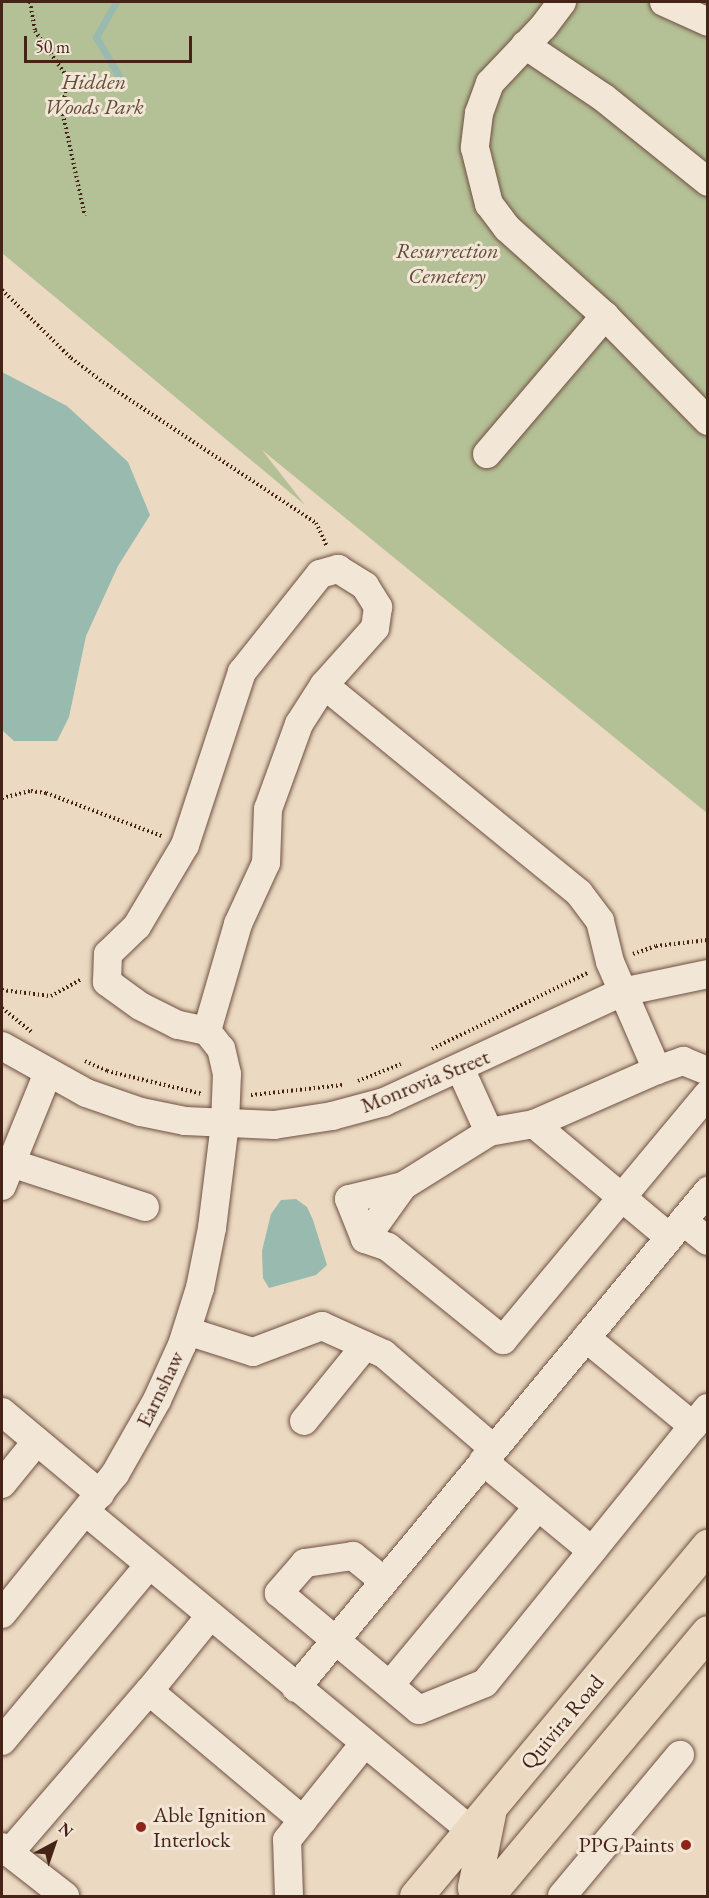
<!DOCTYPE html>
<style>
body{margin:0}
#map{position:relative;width:709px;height:1898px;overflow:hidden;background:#ebd9c1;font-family:"EB Garamond",serif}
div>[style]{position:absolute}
.green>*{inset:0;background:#b4c095}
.water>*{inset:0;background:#99baaf}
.stream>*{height:7px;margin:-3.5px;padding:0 3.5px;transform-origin:3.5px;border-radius:3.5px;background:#99baaf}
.path>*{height:4px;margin-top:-2px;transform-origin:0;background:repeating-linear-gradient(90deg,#462317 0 1.5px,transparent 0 4.5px)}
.roads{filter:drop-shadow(0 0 2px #6f5042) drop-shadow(0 0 2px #6f5042)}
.minor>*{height:28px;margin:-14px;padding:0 14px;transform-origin:14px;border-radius:14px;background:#f2e6d7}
.major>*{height:33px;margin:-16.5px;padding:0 16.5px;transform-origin:16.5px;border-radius:16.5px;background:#ebd9c1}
.dots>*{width:16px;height:16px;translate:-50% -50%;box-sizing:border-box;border:3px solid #f2e6d7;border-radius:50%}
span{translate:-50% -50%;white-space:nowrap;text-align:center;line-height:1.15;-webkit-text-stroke:6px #f2e6d7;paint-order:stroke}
.park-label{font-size:22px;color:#624a36;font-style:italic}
.street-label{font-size:22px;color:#462317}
.poi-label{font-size:22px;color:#462317}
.left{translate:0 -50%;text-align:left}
.right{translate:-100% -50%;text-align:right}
.frame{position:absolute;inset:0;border:3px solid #462317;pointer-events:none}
.north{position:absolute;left:24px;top:1814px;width:60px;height:60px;-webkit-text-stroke:4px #f2e6d7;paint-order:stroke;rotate:40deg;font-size:16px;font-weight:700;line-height:24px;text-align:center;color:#462317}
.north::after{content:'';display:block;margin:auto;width:21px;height:27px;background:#462317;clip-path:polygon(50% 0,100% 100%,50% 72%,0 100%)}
.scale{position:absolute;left:24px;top:36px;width:168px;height:27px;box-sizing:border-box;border:3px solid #462317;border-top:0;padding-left:8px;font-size:18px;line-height:21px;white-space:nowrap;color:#462317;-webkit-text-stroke:4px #f2e6d7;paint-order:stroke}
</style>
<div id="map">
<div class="green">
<i style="clip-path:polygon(2px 2px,707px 2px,707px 813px,262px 450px,305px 505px,2px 253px)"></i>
</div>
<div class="water">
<i style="clip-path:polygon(2px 372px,67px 406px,128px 462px,150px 515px,118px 566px,86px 636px,69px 717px,57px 741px,14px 741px,2px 730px)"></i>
<i style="clip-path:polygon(296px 1199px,307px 1207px,313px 1220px,327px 1265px,316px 1275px,269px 1288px,263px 1278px,262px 1251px,271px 1214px,281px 1200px)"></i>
</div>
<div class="stream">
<i style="left:116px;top:2px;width:40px;rotate:119.7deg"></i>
<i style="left:96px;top:37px;width:51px;rotate:59.4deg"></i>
</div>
<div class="path">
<i style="left:30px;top:2px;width:29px;rotate:80deg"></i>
<i style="left:35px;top:31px;width:57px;rotate:54.9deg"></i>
<i style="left:68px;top:78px;width:33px;rotate:101deg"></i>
<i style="left:62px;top:110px;width:108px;rotate:77.8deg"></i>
<i style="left:2px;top:290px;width:97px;rotate:44.6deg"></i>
<i style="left:71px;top:358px;width:40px;rotate:37deg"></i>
<i style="left:103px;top:382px;width:255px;rotate:33.5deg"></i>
<i style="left:316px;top:523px;width:26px;rotate:65deg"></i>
<i style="left:2px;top:798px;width:30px;rotate:-14deg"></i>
<i style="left:31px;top:791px;width:15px;rotate:8deg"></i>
<i style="left:46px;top:793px;width:124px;rotate:20.3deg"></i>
<i style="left:633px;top:954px;width:24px;rotate:-19deg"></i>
<i style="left:656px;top:946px;width:52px;rotate:-6.6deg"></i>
<i style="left:2px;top:990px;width:49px;rotate:7deg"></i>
<i style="left:51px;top:996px;width:35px;rotate:-29deg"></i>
<i style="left:2px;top:1008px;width:38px;rotate:39deg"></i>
<i style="left:432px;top:1049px;width:173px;rotate:-26.1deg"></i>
<i style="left:85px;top:1061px;width:24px;rotate:24deg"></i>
<i style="left:107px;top:1071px;width:98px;rotate:13.6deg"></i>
<i style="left:358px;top:1081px;width:46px;rotate:-21.6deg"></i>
<i style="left:251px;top:1095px;width:92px;rotate:-6.3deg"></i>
</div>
<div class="roads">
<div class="minor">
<i style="left:562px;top:2px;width:31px;rotate:127deg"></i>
<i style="left:543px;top:27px;width:77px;rotate:133.4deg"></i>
<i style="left:490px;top:83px;width:32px;rotate:110deg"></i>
<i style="left:479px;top:113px;width:35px;rotate:97deg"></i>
<i style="left:475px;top:148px;width:58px;rotate:76deg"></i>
<i style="left:489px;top:204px;width:30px;rotate:53deg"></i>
<i style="left:507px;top:228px;width:132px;rotate:41.9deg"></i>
<i style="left:605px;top:316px;width:147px;rotate:45.6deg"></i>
<i style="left:664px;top:2px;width:48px;rotate:24.4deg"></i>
<i style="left:525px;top:45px;width:95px;rotate:33.9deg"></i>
<i style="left:604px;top:98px;width:134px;rotate:38.9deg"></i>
<i style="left:487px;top:454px;width:182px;rotate:-49.5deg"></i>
<i style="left:324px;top:685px;width:329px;rotate:39.2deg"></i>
<i style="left:579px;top:893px;width:35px;rotate:53deg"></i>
<i style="left:600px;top:921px;width:42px;rotate:76.3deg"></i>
<i style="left:610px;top:962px;width:118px;rotate:66.5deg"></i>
<i style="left:657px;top:1070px;width:134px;rotate:156.3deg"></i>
<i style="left:534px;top:1124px;width:46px;rotate:169.9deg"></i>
<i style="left:2px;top:1046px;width:96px;rotate:29.2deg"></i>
<i style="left:86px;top:1093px;width:58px;rotate:19.1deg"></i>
<i style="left:141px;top:1112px;width:45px;rotate:11.6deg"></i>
<i style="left:185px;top:1121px;width:89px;rotate:2.6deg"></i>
<i style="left:274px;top:1125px;width:59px;rotate:-8.8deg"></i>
<i style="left:332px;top:1116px;width:54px;rotate:-15.1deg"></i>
<i style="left:384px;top:1102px;width:262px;rotate:-24.8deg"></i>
<i style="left:622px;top:992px;width:88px;rotate:-11.8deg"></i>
<i style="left:657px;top:1070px;width:28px;rotate:-19deg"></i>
<i style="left:683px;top:1061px;width:27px;rotate:22deg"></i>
<i style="left:534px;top:1124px;width:176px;rotate:39.9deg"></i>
<i style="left:11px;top:1163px;width:141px;rotate:18.2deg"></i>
<i style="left:2px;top:1186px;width:120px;rotate:-67.9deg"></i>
<i style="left:403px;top:1186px;width:65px;rotate:125.6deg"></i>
<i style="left:365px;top:1239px;width:43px;rotate:-111.8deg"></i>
<i style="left:349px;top:1199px;width:56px;rotate:-13.5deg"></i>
<i style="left:403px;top:1186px;width:102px;rotate:-32.1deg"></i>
<i style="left:489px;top:1132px;width:70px;rotate:-114.4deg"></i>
<i style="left:683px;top:1221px;width:32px;rotate:39deg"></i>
<i style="left:365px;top:1239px;width:24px;rotate:19deg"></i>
<i style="left:388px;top:1247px;width:148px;rotate:39deg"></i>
<i style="left:503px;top:1340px;width:320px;rotate:-50.2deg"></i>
<i style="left:187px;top:1331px;width:69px;rotate:17.7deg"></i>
<i style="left:253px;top:1352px;width:74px;rotate:-20.6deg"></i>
<i style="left:322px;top:1326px;width:68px;rotate:24.3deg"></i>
<i style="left:384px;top:1354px;width:145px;rotate:40.8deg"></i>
<i style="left:586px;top:1338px;width:139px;rotate:39.4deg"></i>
<i style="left:2px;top:1412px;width:128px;rotate:39.9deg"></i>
<i style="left:304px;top:1421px;width:97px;rotate:-50.9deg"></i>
<i style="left:483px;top:1461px;width:141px;rotate:39.5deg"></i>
<i style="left:2px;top:1484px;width:55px;rotate:-50.9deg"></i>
<i style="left:86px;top:1512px;width:500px;rotate:39.6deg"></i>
<i style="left:384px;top:1581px;width:40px;rotate:-141deg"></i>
<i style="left:353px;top:1556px;width:49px;rotate:171.7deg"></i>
<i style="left:305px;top:1563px;width:40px;rotate:131deg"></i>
<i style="left:279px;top:1593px;width:182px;rotate:39.9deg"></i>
<i style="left:419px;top:1710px;width:71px;rotate:-22.2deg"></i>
<i style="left:485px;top:1683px;width:354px;rotate:-51deg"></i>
<i style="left:2px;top:1614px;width:180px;rotate:-51.1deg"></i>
<i style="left:115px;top:1474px;width:85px;rotate:-60.4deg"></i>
<i style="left:157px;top:1400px;width:60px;rotate:-65.6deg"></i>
<i style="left:182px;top:1345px;width:60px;rotate:-72.5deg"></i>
<i style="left:200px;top:1288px;width:61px;rotate:-78.7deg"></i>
<i style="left:212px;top:1228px;width:106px;rotate:-82.9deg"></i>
<i style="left:225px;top:1123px;width:49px;rotate:-87.7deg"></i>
<i style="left:227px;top:1074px;width:26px;rotate:-103deg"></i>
<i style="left:221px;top:1049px;width:23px;rotate:-128deg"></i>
<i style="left:207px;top:1031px;width:30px;rotate:-168deg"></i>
<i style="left:178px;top:1025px;width:42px;rotate:-153.4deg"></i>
<i style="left:140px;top:1006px;width:41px;rotate:-144deg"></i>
<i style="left:107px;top:982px;width:28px;rotate:-88deg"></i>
<i style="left:108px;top:954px;width:40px;rotate:-44deg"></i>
<i style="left:137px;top:926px;width:94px;rotate:-59.3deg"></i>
<i style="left:185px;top:845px;width:182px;rotate:-71.8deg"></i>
<i style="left:242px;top:672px;width:125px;rotate:-51.5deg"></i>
<i style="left:320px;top:574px;width:19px;rotate:-16deg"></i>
<i style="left:338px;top:569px;width:32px;rotate:32deg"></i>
<i style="left:365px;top:586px;width:25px;rotate:58deg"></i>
<i style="left:378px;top:607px;width:21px;rotate:98deg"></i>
<i style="left:375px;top:628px;width:76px;rotate:131.8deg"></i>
<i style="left:324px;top:685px;width:46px;rotate:122.7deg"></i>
<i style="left:299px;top:724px;width:90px;rotate:110deg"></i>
<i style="left:268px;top:809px;width:54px;rotate:92.1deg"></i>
<i style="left:266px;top:863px;width:67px;rotate:114.7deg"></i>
<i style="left:238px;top:924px;width:111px;rotate:106.2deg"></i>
<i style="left:210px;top:1616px;width:97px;rotate:129.1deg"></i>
<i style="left:149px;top:1691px;width:201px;rotate:40deg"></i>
<i style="left:390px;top:1685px;width:231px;rotate:-50.3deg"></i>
<i style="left:296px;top:1688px;width:646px;rotate:-50.34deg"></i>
<i style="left:2px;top:1741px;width:229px;rotate:-50.1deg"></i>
<i style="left:2px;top:1847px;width:80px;rotate:37.9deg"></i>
<i style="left:9px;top:1853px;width:214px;rotate:-49.2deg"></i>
<i style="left:289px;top:1896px;width:56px;rotate:-92deg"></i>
<i style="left:287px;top:1840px;width:123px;rotate:-51.3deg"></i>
<i style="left:562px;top:1896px;width:184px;rotate:-50.1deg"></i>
</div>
<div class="major">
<i style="left:416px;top:1896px;width:456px;rotate:-50.2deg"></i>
<i style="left:476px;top:1896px;width:9px;rotate:-103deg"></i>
<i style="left:474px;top:1887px;width:76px;rotate:-78.5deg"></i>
<i style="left:487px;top:1896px;width:344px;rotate:-50.1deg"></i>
</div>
</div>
<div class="dots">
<i style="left:141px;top:1827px;background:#8f2418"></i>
<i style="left:686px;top:1845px;background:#8f2418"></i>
</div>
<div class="park-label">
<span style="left:94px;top:94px">Hidden<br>Woods Park</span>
<span style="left:447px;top:263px">Resurrection<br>Cemetery</span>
</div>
<div class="street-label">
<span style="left:425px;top:1081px;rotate:-22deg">Monrovia Street</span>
<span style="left:160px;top:1389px;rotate:-64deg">Earnshaw</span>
<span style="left:562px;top:1722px;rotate:-50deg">Quivira Road</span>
</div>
<div class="poi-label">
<span class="left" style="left:153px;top:1827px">Able Ignition<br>Interlock</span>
<span class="right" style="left:674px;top:1845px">PPG Paints</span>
</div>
<div class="frame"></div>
<div class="north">N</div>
<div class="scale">50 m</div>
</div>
